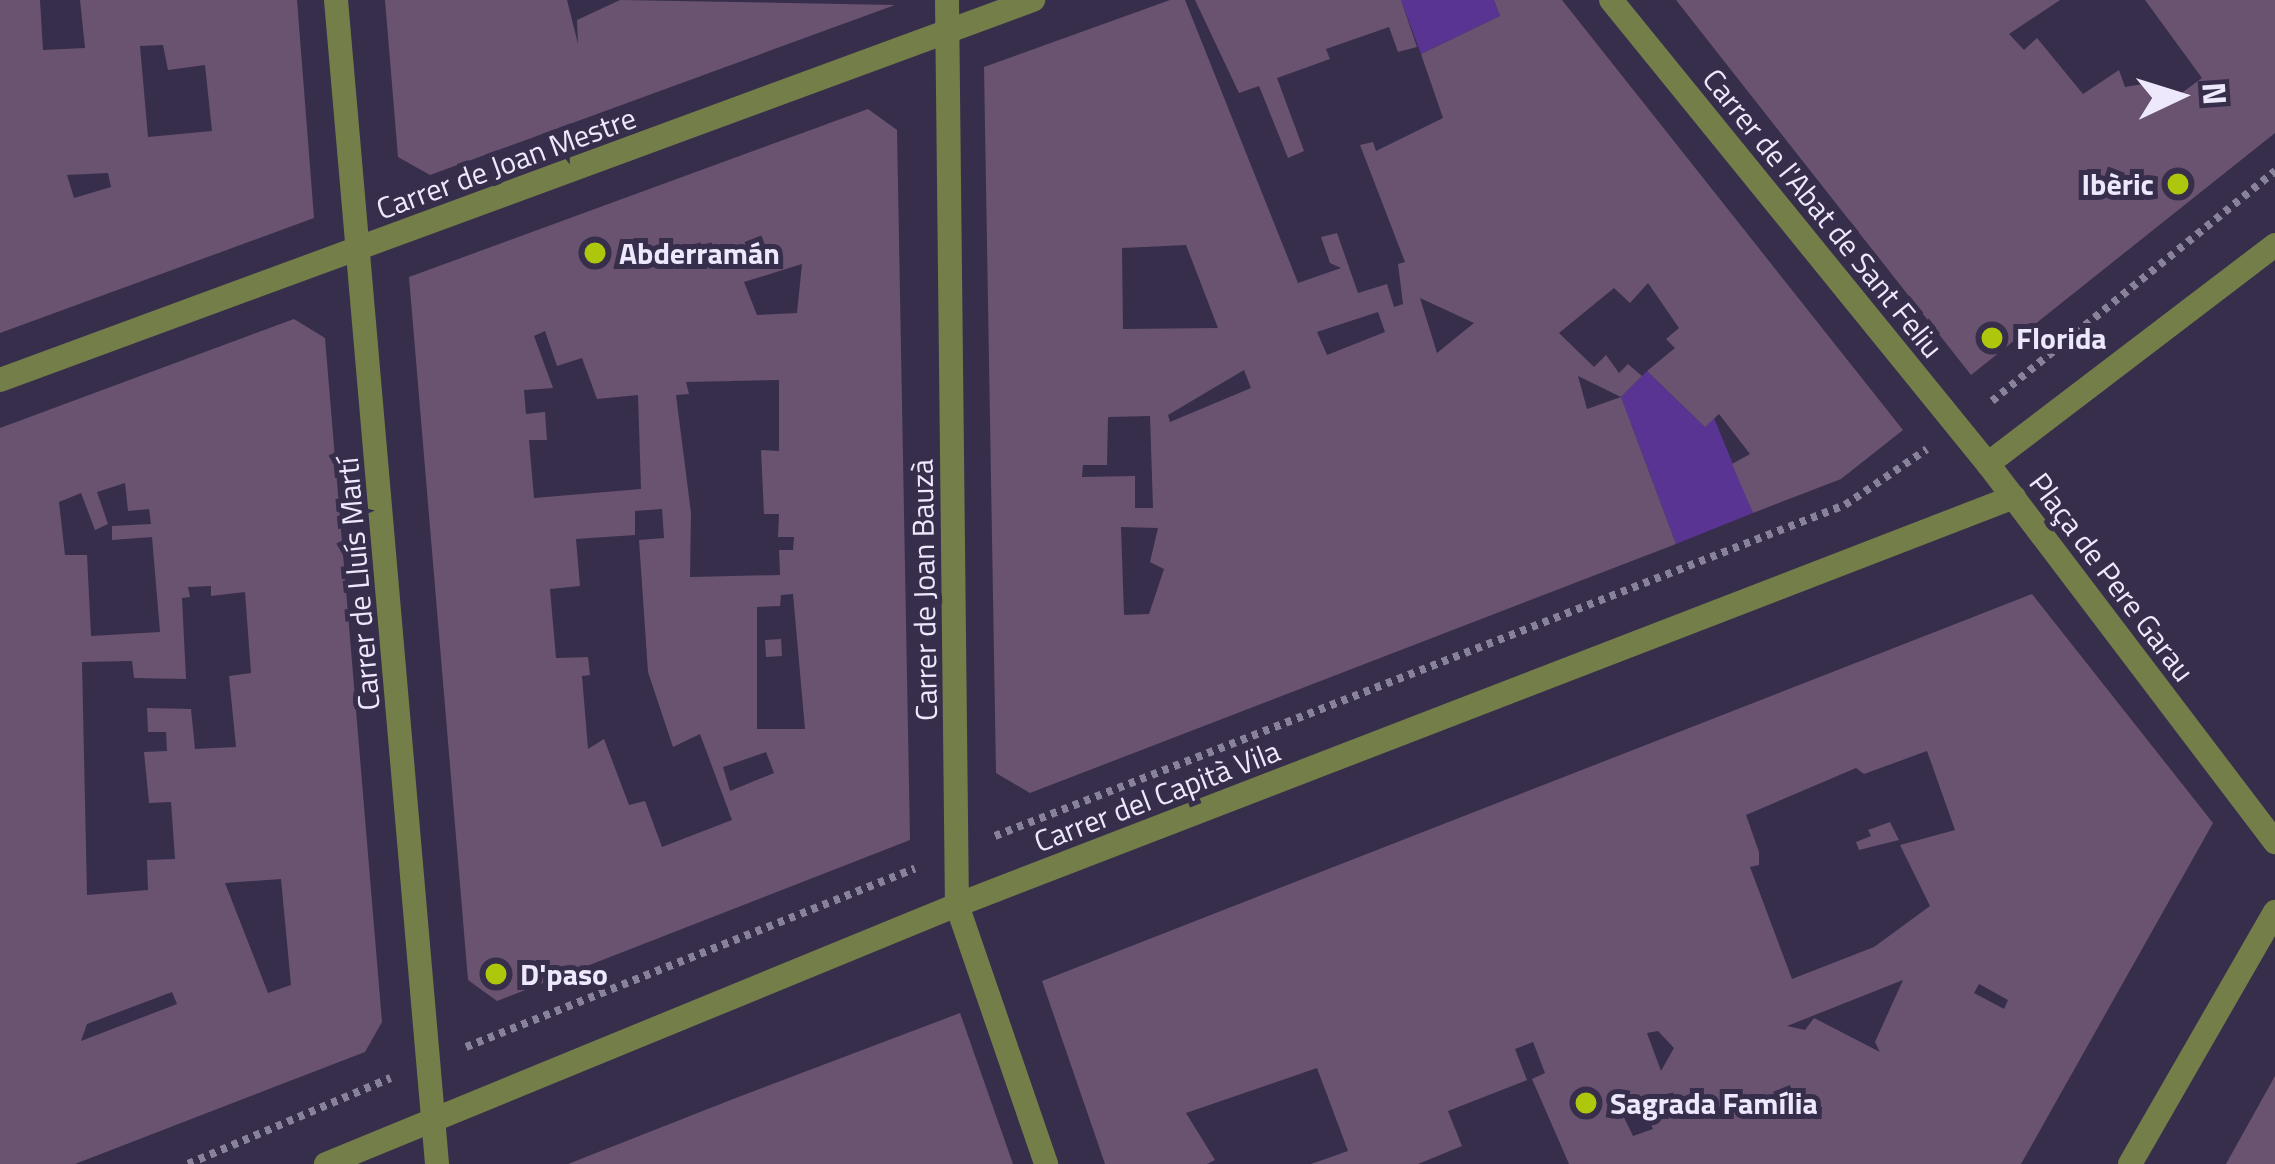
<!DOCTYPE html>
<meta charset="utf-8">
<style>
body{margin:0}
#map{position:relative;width:2275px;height:1164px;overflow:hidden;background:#372e4c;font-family:"Titillium Web",sans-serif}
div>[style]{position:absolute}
.green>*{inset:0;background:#593492}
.building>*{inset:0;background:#695370}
.path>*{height:8px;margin-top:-4px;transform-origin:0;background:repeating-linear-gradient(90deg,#89829b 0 6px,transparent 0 12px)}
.minor>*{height:24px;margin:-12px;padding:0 12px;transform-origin:12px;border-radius:12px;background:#747e49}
.tertiary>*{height:24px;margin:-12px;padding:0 12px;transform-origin:12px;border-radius:12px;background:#747e49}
.dots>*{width:33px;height:33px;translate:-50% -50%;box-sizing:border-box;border:6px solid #372e4c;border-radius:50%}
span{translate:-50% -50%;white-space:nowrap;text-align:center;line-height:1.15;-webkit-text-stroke:10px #372e4c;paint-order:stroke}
.street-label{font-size:30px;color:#eee8fc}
.poi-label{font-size:30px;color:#eee8fc;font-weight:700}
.right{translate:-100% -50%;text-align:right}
.left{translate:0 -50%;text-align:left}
.north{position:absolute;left:2119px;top:36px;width:120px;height:120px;-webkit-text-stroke:9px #372e4c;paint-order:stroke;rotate:86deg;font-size:33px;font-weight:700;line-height:48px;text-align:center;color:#eee8fc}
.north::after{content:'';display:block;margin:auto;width:42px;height:54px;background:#eee8fc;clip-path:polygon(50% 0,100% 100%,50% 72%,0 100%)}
</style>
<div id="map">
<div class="green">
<i style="clip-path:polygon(1401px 0,1494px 0,1500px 16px,1421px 54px)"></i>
<i style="clip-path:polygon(1647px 371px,1704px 426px,1714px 418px,1753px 513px,1676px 544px,1621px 397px)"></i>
</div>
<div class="building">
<i style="clip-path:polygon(evenodd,0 0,40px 0,43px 50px,85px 48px,80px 0,297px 0,314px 218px,0 333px,0 0,163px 45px,168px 70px,205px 65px,212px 131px,148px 137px,140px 46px,163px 45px,0 0,108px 173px,111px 187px,74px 198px,67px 175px,108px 173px)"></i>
<i style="clip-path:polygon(385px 0,567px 0,578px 44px,577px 20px,620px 0,895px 5px,430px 175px,398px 157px)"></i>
<i style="clip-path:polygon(evenodd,1170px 0,1185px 0,1298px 283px,1341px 268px,1330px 263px,1321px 237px,1337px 233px,1358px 293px,1387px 284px,1394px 307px,1403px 304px,1398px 264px,1405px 262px,1360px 145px,1373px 142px,1376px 151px,1443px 118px,1421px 54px,1500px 16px,1494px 0,1562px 0,1903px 430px,1841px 479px,1753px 513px,1732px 464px,1750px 454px,1719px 414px,1705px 427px,1647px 371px,1675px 348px,1666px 339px,1679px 328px,1648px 283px,1630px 303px,1614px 288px,1559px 333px,1594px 367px,1606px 355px,1619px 373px,1628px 364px,1642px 376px,1621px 397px,1578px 376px,1587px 409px,1621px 397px,1676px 544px,1030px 793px,996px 773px,984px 67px,1170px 0,1186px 245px,1218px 328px,1123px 329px,1122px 248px,1186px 245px,1170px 0,1420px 298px,1474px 323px,1437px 353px,1420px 298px,1170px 0,1378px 312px,1385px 332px,1327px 355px,1317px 332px,1378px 312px,1170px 0,1244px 370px,1251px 388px,1170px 422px,1168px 415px,1244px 370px,1170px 0,1150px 416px,1153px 508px,1135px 508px,1135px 476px,1082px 477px,1083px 465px,1107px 465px,1108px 417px,1150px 416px,1170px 0,1121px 527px,1158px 528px,1150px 562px,1164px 569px,1149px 614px,1124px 615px,1121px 527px)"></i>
<i style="clip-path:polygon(1195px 0,1401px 0,1417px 47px,1398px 52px,1389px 27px,1326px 49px,1330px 59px,1277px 78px,1304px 151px,1288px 158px,1259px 86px,1239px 93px)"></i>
<i style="clip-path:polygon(1676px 0,2060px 0,2009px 34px,2024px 50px,2037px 38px,2083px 94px,2119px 70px,2125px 87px,2143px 84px,2168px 103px,2202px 78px,2145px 0,2275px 0,2275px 133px,1971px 375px)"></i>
<i style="clip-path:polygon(evenodd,868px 109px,897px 130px,910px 840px,497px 1001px,468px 980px,409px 277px,868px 109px,802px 264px,797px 313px,757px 315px,744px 282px,802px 264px,868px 109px,545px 331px,557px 366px,582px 358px,597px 399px,638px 395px,641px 489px,534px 498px,529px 440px,547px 440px,545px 412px,526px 414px,524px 390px,553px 388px,534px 336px,545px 331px,868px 109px,779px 380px,779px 451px,761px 450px,764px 514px,779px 514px,778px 537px,794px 537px,793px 550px,779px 550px,780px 575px,690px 577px,691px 513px,676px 395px,689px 394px,686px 382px,779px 380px,868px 109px,662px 509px,664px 538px,639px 540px,648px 672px,673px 747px,700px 734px,732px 820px,662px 847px,645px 801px,629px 805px,604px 739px,588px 749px,582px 676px,590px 675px,588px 657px,556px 658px,550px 589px,580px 586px,576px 539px,635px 535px,635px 511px,662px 509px,868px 109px,793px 594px,805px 729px,757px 729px,757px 607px,780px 606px,781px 595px,793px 594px,868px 109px,766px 752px,774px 773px,730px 791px,723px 767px,766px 752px)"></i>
<i style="clip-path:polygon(evenodd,294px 319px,325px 338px,382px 1022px,365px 1052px,75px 1164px,0 1164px,0 428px,294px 319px,125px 483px,128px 511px,149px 509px,151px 524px,112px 526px,112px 540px,152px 537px,160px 632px,91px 636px,87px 555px,65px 555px,59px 502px,81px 493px,95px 530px,108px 524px,97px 492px,125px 483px,294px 319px,211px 586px,211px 596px,245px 592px,251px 673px,229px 676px,236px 747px,195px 749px,191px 709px,147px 708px,148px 732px,166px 732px,167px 751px,144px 752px,149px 803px,171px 802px,175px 859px,147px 860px,148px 890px,87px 895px,82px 662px,132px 661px,134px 678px,186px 679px,182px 598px,190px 597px,188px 587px,211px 586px,294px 319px,281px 879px,291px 985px,268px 993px,225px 883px,281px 879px,294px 319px,172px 992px,177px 1004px,81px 1041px,87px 1024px,172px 992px)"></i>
<i style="clip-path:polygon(evenodd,2032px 594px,2213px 823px,2021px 1164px,1569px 1164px,1532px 1079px,1545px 1073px,1533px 1042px,1515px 1049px,1527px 1080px,1448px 1111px,1462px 1146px,1418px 1164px,1311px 1164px,1348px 1151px,1317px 1068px,1186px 1113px,1215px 1160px,1207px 1164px,1105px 1164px,1042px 981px,2032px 594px,1927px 751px,1955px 830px,1900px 845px,1930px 906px,1874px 947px,1792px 979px,1750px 867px,1759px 865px,1759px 852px,1746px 815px,1856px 768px,1864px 774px,1927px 751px,2032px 594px,1903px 980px,1875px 1042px,1880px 1052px,1814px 1018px,1805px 1030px,1787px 1026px,1903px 980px,2032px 594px,1979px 984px,2008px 1000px,2004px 1009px,1974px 993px,1979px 984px,2032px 594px,1658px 1031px,1674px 1048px,1661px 1071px,1647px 1033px,1658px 1031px,2032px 594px,1640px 1098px,1653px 1129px,1633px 1136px,1619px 1107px,1640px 1098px)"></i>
<i style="clip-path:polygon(781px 639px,782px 656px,766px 657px,765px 640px)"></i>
<i style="clip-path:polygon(1890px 822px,1899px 840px,1859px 850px,1856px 842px,1871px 836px,1868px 830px)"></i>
<i style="clip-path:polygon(960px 1013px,1013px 1164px,568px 1164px,728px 1101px)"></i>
<i style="clip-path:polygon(2275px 1076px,2275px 1164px,2226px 1164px)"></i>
</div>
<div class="path">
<i style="left:1992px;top:401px;width:365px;rotate:-39.1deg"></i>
<i style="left:995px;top:836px;width:912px;rotate:-21.28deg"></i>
<i style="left:1845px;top:505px;width:99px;rotate:-34.3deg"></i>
<i style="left:466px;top:1047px;width:483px;rotate:-21.7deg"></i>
<i style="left:188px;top:1164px;width:220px;rotate:-23deg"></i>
</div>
<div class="minor">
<i style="left:336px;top:0;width:1168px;rotate:85.04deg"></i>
<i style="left:947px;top:0;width:905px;rotate:89.37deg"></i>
<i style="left:957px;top:905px;width:274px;rotate:71deg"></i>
<i style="left:1611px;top:0;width:598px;rotate:50.91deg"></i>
<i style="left:0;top:380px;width:1101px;rotate:-20.2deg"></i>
</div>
<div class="tertiary">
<i style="left:2275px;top:245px;width:361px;rotate:142.7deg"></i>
<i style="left:1988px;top:464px;width:475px;rotate:52.8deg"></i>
<i style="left:326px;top:1164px;width:682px;rotate:-22.32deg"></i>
<i style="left:957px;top:905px;width:1133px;rotate:-21.11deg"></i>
<i style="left:2130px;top:1164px;width:291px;rotate:-60.1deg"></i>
</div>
<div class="dots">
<i style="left:2178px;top:184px;background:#aec60b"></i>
<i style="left:595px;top:253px;background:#aec60b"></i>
<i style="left:1992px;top:338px;background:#aec60b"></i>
<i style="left:496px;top:974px;background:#aec60b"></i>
<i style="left:1586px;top:1103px;background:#aec60b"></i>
</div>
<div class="street-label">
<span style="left:506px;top:163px;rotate:-20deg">Carrer de Joan Mestre</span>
<span style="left:1823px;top:213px;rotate:51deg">Carrer de l'Abat de Sant Feliu</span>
<span style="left:2112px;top:577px;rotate:53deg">Plaça de Pere Garau</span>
<span style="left:358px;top:584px;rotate:-95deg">Carrer de Lluís Martí</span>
<span style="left:924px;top:590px;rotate:-91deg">Carrer de Joan Bauzà</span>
<span style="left:1157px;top:796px;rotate:-21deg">Carrer del Capità Vila</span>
</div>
<div class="poi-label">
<span class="right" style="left:2154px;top:184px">Ibèric</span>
<span class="left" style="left:619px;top:253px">Abderramán</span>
<span class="left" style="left:2016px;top:338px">Florida</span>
<span class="left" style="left:520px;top:974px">D'paso</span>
<span class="left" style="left:1610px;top:1103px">Sagrada Família</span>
</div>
<div class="north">N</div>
</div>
